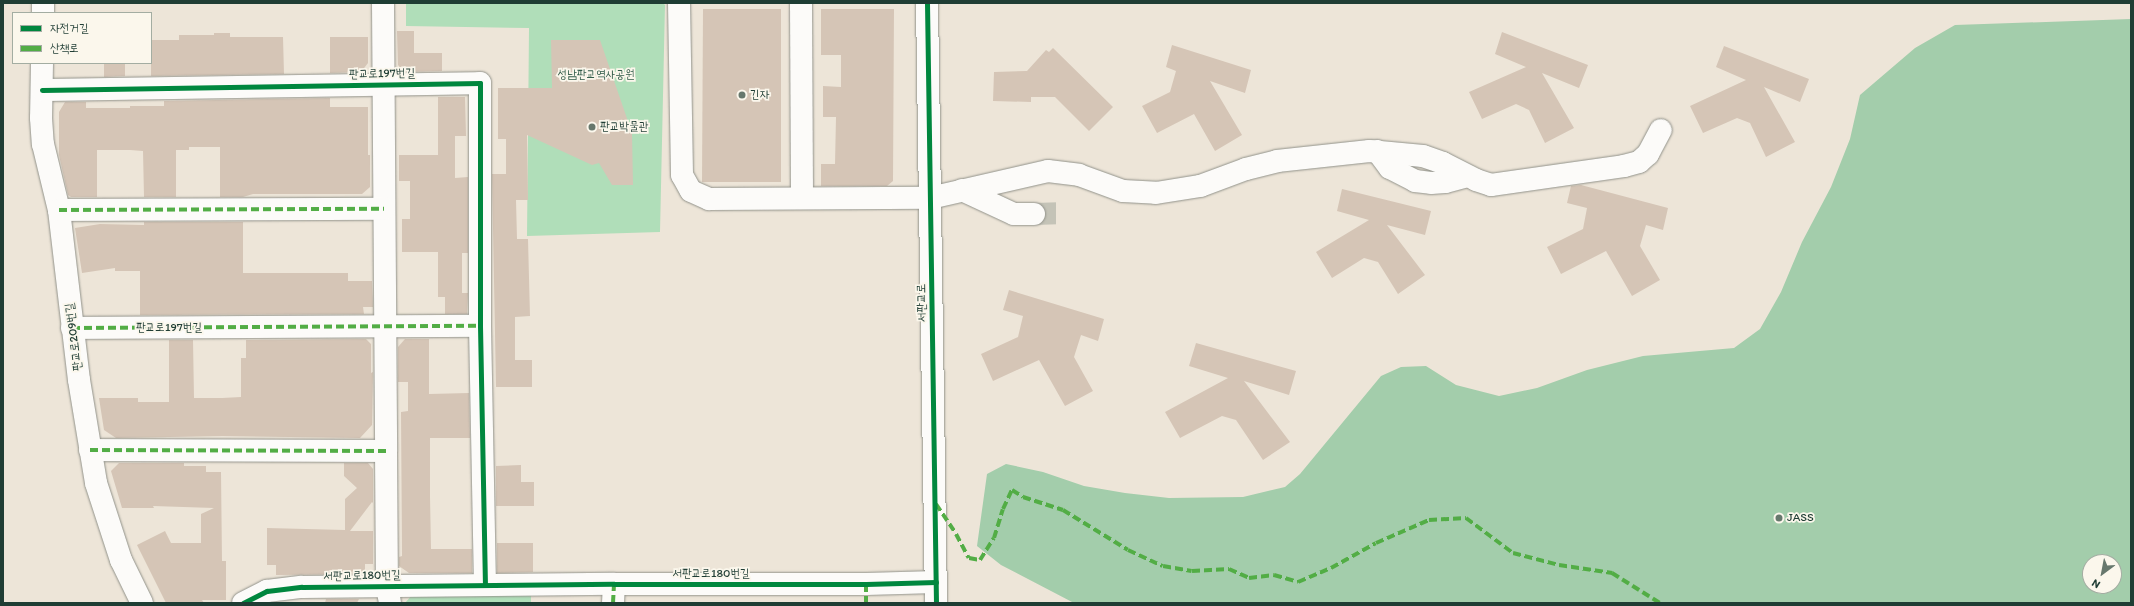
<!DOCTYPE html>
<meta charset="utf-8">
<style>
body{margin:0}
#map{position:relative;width:2134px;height:606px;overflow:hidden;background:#ede5d8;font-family:Itim,"Poor Story",sans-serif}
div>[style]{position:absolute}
.green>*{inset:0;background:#b0deb9}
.forest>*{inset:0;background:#a3cdab}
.building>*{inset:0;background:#d5c5b6}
.minor-tunnel>*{height:22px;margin-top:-11px;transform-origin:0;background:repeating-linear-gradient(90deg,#c4c3b7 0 22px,transparent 0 33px)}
.roads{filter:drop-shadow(0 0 1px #91928a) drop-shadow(0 0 1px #91928a)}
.minor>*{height:22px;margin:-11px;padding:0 11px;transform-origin:11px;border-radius:11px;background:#fcfbf9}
.quiet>*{height:4px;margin-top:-2px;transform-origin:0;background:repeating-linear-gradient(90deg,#52ad45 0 8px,transparent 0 12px)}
.cycleway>*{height:5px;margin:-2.5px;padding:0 2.5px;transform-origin:2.5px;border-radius:2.5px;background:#00873e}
.dots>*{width:11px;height:11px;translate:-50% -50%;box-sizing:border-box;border:2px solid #fbf7ec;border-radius:50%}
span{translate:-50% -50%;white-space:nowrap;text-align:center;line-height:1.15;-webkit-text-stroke:3.5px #fbf7ec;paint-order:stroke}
.street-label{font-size:12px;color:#1f3d34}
.park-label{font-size:12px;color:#325c49}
.poi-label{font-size:12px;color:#1f3d34}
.left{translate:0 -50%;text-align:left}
.frame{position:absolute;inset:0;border:4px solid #1f3d34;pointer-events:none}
.legend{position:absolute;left:12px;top:12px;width:140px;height:52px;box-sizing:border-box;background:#fbf7ec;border:1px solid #a3ada2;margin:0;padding:5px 7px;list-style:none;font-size:12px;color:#1f3d34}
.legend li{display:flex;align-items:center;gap:8px;height:20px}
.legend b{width:20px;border:1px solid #a3ada2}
.north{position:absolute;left:2082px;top:554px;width:40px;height:40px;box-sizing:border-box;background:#fbf7ec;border:1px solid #a3ada2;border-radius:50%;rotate:212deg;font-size:11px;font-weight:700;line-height:16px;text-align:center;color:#1f3d34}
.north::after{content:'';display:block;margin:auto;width:14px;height:18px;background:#67786d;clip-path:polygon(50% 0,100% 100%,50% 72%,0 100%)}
</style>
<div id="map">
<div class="green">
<i style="clip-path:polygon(406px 3px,663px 3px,665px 5px,660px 232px,527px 236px,529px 28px,406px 26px)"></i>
<i style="clip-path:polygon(531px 594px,531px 603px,405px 603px,412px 595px)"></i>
</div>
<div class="forest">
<i style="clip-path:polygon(evenodd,2131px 19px,2131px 603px,1074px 603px,1001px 565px,977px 546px,987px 474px,1006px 464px,1043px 472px,1084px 486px,1125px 493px,1169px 498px,1243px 497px,1285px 487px,1300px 474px,1381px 376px,1401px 367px,1426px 366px,1456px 385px,1499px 396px,1537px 388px,1587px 370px,1643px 356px,1734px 348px,1760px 329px,1781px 292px,1802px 242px,1831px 187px,1850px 139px,1860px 95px,1915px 48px,1955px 25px,2131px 19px,2090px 562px,2114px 562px,2114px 586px,2090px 586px,2090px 562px)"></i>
</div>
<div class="building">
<i style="clip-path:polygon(703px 9px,781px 9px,781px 182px,702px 182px)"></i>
<i style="clip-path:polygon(821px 9px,894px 9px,893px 181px,887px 186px,821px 186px,821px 164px,835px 164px,836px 117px,823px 117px,823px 86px,841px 87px,841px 55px,821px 55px)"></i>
<i style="clip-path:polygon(397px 31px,414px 31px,414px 53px,442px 53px,442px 71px,404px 72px,398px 65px)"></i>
<i style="clip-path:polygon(1502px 32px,1588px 65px,1579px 88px,1542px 73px,1574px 128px,1545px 143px,1529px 110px,1516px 104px,1482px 119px,1469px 92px,1526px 67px,1495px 54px)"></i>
<i style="clip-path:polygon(214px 33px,230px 33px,230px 37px,283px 37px,284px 74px,151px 76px,151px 40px,179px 40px,179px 35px,214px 35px)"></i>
<i style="clip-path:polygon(330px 37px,368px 37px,368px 63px,361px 72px,330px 73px)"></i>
<i style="clip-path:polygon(551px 40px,600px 40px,632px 133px,633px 185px,612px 185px,599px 163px,592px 165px,527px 135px,528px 200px,516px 200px,517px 239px,528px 239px,530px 316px,515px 317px,515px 360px,532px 360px,532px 387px,496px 387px,492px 174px,506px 174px,506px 139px,498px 139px,498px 88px,552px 88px)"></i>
<i style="clip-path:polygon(1172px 45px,1251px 70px,1245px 93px,1210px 81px,1242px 135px,1215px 151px,1194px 114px,1157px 133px,1142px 106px,1170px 92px,1176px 71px,1166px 67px)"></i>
<i style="clip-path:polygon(1724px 46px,1809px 79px,1800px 102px,1764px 87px,1795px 142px,1766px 157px,1750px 123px,1737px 118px,1703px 133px,1690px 106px,1746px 80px,1716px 67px)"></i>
<i style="clip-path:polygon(1053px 48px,1113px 107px,1089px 131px,1055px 97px,1031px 97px,1031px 102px,993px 101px,994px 72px,1027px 71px,1046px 50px,1049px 52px)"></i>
<i style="clip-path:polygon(104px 63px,125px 63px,125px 76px,104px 77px)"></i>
<i style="clip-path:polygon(438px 97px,465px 97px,466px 136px,455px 136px,455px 178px,468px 177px,468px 253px,462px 253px,462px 293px,468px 293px,467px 314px,445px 314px,445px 297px,438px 297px,438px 252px,402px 252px,402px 219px,410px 219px,410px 181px,399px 181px,399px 155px,438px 155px)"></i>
<i style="clip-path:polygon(330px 98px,330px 107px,368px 107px,368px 155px,370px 155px,370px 187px,362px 194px,253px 194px,243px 197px,220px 197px,220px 147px,189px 147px,189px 150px,176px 150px,176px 197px,144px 197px,143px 151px,130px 150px,97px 150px,97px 197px,71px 197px,68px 195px,59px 155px,59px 112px,65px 102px,86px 102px,86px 108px,130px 108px,130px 106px,164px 106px,164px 101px)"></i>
<i style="clip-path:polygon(1581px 185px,1668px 208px,1663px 230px,1646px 225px,1640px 246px,1660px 280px,1632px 296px,1606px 251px,1561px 274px,1547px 247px,1583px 229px,1587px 208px,1567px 203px,1571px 186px)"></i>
<i style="clip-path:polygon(1342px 189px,1431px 211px,1425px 235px,1387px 225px,1425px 275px,1398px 294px,1378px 262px,1364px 258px,1332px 278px,1316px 252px,1369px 220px,1337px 211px)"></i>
<i style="clip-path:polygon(144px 222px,243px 222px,243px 273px,348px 273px,348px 281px,372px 281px,373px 307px,363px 307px,364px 314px,140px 315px,140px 271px,115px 271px,115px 268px,82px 273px,75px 228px,100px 224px,144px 225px)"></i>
<i style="clip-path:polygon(1009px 290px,1104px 319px,1098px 341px,1081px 335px,1074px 357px,1093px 391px,1065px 406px,1039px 360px,993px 381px,981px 354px,1018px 337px,1023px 316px,1003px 310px)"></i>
<i style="clip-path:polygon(366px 339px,371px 344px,371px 373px,373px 372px,372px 425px,360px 438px,222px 436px,116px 438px,104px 430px,99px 398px,138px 398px,138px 402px,169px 402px,169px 340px,193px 340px,194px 398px,222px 398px,241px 397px,241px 358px,246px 358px,246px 340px)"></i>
<i style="clip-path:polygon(405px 339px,429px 339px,429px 394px,469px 393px,470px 438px,430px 438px,430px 496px,431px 549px,472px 549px,472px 573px,409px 573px,399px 566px,399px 557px,402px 556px,401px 412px,408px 411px,408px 382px,398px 382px,398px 347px)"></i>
<i style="clip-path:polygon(1196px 343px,1296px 371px,1289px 395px,1244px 381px,1290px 442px,1263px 460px,1236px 420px,1222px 416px,1180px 438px,1165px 412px,1228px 378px,1189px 366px)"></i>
<i style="clip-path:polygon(119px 463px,184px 463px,184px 466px,206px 466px,206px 472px,221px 472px,222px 561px,226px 561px,226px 600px,202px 600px,204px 603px,166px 603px,137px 545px,165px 531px,171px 543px,201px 543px,201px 514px,214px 508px,153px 506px,154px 508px,122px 508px,111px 471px)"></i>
<i style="clip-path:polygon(344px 463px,368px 463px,373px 469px,373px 503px,372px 502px,350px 531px,373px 531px,373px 564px,365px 564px,365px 574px,276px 575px,276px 565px,267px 565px,267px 528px,345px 530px,345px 499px,357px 488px,344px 476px)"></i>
<i style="clip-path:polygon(521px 465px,521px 482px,534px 482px,534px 506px,496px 506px,496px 466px)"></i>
<i style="clip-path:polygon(497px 543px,533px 543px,533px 572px,497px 573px)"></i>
<i style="clip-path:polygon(326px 599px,359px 599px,357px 603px,325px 603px)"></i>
</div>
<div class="minor-tunnel">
<i style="left:1034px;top:214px;width:32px;rotate:-2deg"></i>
</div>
<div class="roads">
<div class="minor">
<i style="left:383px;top:3px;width:448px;rotate:89.6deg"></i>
<i style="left:386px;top:451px;width:135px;rotate:89.6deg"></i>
<i style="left:387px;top:586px;width:17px;rotate:80deg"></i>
<i style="left:679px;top:3px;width:172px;rotate:89deg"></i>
<i style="left:682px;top:175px;width:18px;rotate:61deg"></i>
<i style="left:691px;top:191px;width:20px;rotate:24deg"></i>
<i style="left:709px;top:199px;width:221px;rotate:-0.3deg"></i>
<i style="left:930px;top:198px;width:121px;rotate:-12.9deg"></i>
<i style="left:1048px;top:171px;width:31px;rotate:7deg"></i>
<i style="left:1079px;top:175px;width:47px;rotate:20deg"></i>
<i style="left:1123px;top:191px;width:33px;rotate:3deg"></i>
<i style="left:1156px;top:193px;width:45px;rotate:-9deg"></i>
<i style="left:1200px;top:186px;width:49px;rotate:-20.3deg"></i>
<i style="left:1246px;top:169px;width:32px;rotate:-14deg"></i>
<i style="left:1277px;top:161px;width:93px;rotate:-6.2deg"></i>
<i style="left:1369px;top:151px;width:54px;rotate:5.3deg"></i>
<i style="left:1423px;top:156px;width:21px;rotate:19deg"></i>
<i style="left:1443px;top:163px;width:37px;rotate:27deg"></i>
<i style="left:1476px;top:180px;width:16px;rotate:18deg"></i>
<i style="left:1491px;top:185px;width:134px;rotate:-8.1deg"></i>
<i style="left:1624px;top:166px;width:16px;rotate:-15deg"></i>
<i style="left:1639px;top:162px;width:12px;rotate:-42deg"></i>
<i style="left:1648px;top:154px;width:27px;rotate:-62deg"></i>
<i style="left:927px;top:3px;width:600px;rotate:89.14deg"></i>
<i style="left:801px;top:4px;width:194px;rotate:89.7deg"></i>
<i style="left:43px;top:13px;width:10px;rotate:-90deg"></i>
<i style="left:42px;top:63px;width:55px;rotate:91deg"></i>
<i style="left:41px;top:118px;width:26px;rotate:86deg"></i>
<i style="left:43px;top:144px;width:68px;rotate:76.4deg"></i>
<i style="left:59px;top:210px;width:171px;rotate:83.3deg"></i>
<i style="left:79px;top:380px;width:104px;rotate:80.6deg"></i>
<i style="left:96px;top:483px;width:81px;rotate:72deg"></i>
<i style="left:121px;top:560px;width:48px;rotate:64deg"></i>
<i style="left:42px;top:90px;width:438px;rotate:-0.9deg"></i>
<i style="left:480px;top:83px;width:243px;rotate:90deg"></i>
<i style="left:480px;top:326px;width:259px;rotate:88.9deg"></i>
<i style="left:1377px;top:151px;width:21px;rotate:53deg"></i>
<i style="left:1390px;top:168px;width:28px;rotate:27deg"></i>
<i style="left:1415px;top:181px;width:16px;rotate:7deg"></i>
<i style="left:1431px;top:183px;width:14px;rotate:-4deg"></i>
<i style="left:1445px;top:182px;width:23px;rotate:-15deg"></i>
<i style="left:962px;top:190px;width:57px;rotate:24.8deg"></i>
<i style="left:1014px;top:214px;width:20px"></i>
<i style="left:59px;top:210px;width:325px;rotate:-0.2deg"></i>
<i style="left:72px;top:328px;width:408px;rotate:-0.3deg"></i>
<i style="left:90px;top:450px;width:296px;rotate:0.2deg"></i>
<i style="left:243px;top:603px;width:27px;rotate:-27deg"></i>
<i style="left:267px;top:591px;width:35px;rotate:-7deg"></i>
<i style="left:302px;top:587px;width:312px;rotate:-0.6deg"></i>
<i style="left:614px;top:584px;width:252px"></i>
<i style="left:866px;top:584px;width:70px;rotate:-1.6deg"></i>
<i style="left:613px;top:603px;width:19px;rotate:-87deg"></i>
</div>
</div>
<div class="quiet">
<i style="left:59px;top:210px;width:325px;rotate:-0.2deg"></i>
<i style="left:72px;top:328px;width:408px;rotate:-0.3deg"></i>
<i style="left:90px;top:450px;width:296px;rotate:0.2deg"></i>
<i style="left:936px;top:504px;width:36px;rotate:56deg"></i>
<i style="left:956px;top:534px;width:27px;rotate:62deg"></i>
<i style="left:969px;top:558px;width:11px;rotate:10deg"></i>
<i style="left:980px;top:560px;width:26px;rotate:-58deg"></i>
<i style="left:994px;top:538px;width:30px;rotate:-73deg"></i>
<i style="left:1003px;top:509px;width:21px;rotate:-65deg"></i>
<i style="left:1012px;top:490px;width:13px;rotate:32deg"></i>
<i style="left:1023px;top:497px;width:42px;rotate:18deg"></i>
<i style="left:1063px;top:510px;width:76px;rotate:31.6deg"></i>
<i style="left:1128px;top:550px;width:38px;rotate:25deg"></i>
<i style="left:1163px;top:566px;width:29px;rotate:10deg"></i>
<i style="left:1192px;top:571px;width:37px;rotate:-3deg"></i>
<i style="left:1229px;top:569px;width:22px;rotate:24deg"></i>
<i style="left:1249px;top:578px;width:25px;rotate:-7deg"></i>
<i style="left:1274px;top:575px;width:25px;rotate:16deg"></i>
<i style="left:1298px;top:582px;width:36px;rotate:-23deg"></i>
<i style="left:1331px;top:568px;width:51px;rotate:-29.1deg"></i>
<i style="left:1376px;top:543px;width:58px;rotate:-23.5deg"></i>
<i style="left:1429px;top:520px;width:37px;rotate:-3deg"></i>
<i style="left:1466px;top:518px;width:59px;rotate:36.7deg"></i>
<i style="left:1513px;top:553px;width:48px;rotate:14.6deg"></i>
<i style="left:1559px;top:565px;width:54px;rotate:8.6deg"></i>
<i style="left:1612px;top:573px;width:57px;rotate:32deg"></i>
<i style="left:866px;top:584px;width:19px;rotate:90deg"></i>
<i style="left:613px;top:603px;width:19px;rotate:-87deg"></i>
</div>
<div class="cycleway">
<i style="left:927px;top:3px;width:600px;rotate:89.14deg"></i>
<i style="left:42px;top:90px;width:438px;rotate:-0.9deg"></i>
<i style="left:480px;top:83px;width:243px;rotate:90deg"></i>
<i style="left:480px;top:326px;width:259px;rotate:88.9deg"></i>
<i style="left:243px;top:603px;width:27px;rotate:-27deg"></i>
<i style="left:267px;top:591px;width:35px;rotate:-7deg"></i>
<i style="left:302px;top:587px;width:312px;rotate:-0.6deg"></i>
<i style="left:614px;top:584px;width:252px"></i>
<i style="left:866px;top:584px;width:70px;rotate:-1.6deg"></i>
</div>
<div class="dots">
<i style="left:742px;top:95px;background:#67786d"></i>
<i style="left:592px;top:127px;background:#67786d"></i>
<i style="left:1779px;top:518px;background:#67786d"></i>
</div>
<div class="street-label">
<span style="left:382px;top:74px;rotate:-1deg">판교로197번길</span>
<span style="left:922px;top:303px;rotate:-91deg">서판교로</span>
<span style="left:169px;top:328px">판교로197번길</span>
<span style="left:74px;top:337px;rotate:-97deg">판교로209번길</span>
<span style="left:711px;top:574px">서판교로180번길</span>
<span style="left:362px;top:576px;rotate:-1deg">서판교로180번길</span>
</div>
<div class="park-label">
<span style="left:596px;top:75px">성남판교역사공원</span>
</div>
<div class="poi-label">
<span class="left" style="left:750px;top:95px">긴자</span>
<span class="left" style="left:600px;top:127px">판교박물관</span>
<span class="left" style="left:1787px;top:518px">JASS</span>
</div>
<div class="frame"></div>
<ul class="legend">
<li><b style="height:5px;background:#00873e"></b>자전거길</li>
<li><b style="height:5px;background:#52ad45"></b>산책로</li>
</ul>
<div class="north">N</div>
</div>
